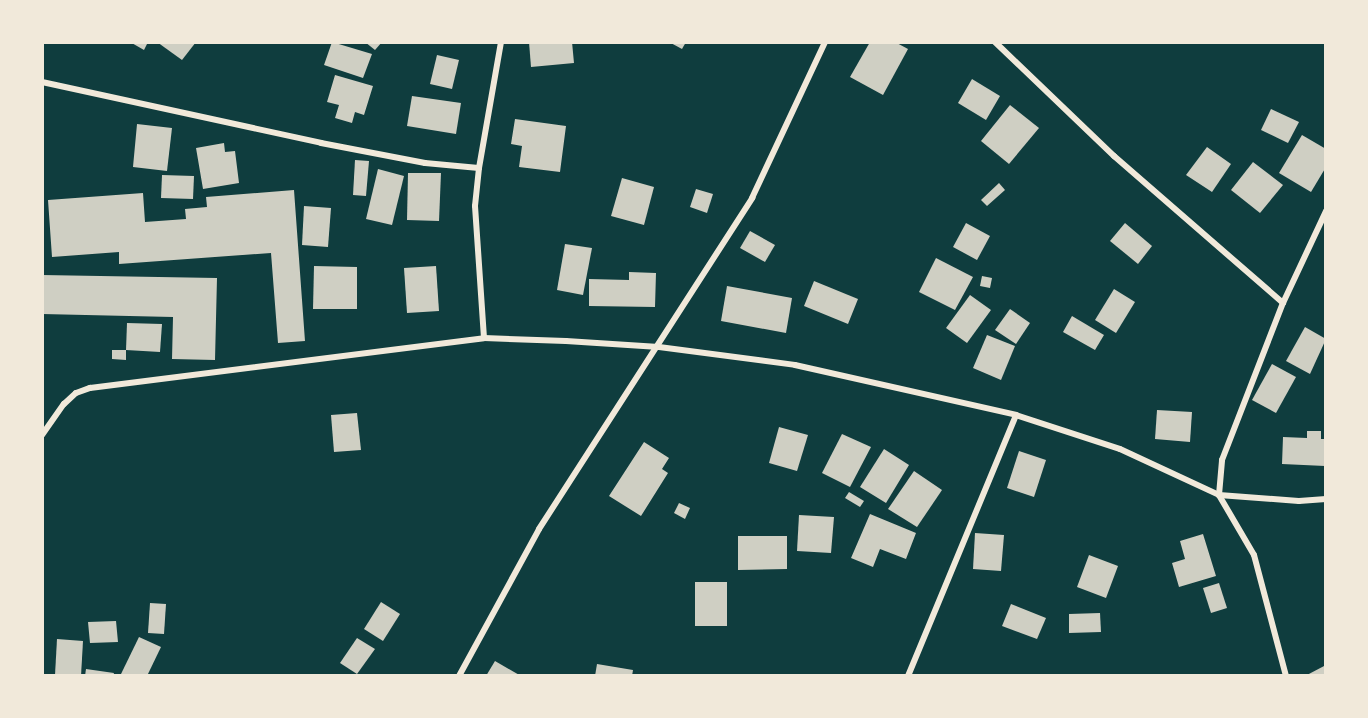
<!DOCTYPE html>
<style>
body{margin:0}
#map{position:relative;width:1368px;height:718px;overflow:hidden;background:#0f3d3e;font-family:"Varela Round",sans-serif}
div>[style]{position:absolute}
.building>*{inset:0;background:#cfcfc3}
.minor>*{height:6px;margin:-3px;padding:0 3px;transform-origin:3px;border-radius:3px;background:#f1e9da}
span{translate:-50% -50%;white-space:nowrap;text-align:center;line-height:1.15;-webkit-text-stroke:5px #f1e9da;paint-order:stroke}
.frame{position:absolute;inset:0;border:44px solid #f1e9da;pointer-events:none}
</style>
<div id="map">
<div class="building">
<i style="clip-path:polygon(130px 42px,148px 42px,144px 50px)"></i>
<i style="clip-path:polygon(157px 42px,196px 42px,182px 60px)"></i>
<i style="clip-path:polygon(332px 42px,372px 54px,363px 78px,324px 65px)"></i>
<i style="clip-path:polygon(365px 42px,382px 42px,375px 50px)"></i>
<i style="clip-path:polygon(529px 42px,572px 42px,574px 63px,531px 67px)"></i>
<i style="clip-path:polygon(669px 42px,686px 42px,682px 49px)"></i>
<i style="clip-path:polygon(870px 42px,895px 42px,908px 49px,883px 95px,850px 77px)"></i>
<i style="clip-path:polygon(437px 55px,459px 60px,452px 89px,430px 84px)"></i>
<i style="clip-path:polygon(335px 75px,373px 86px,364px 115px,355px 112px,352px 123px,335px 118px,339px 105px,327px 102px)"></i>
<i style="clip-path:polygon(972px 79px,1000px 96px,986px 120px,958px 103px)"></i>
<i style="clip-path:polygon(412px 96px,461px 103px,456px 134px,407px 126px)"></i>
<i style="clip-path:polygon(1010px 105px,1039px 128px,1009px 164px,981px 141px)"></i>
<i style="clip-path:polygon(1271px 109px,1299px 122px,1288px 143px,1261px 130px)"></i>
<i style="clip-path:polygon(515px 119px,566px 126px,560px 172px,519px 167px,522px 146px,511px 144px)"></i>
<i style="clip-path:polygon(137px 124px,172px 128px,167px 171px,133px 167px)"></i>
<i style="clip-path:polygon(1302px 135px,1326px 149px,1326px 167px,1311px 192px,1279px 173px)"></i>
<i style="clip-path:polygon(224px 143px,225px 152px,235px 151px,239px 183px,203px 189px,196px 148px)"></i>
<i style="clip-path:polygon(1207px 147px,1231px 164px,1212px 192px,1186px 175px)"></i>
<i style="clip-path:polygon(355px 160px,369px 161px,366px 196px,353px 195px)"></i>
<i style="clip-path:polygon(1253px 162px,1283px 185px,1260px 213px,1231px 190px)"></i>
<i style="clip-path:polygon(378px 169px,404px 176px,392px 225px,366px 219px)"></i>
<i style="clip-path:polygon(408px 173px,441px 173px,439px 221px,407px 220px)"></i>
<i style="clip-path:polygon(162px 175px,194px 176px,193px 199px,161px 198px)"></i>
<i style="clip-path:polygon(622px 178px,654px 187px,644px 225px,611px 216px)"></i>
<i style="clip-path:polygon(999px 183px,1005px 190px,987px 206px,981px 200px)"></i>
<i style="clip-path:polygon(696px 189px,713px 194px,707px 213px,690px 207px)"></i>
<i style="clip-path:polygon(294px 190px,305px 341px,278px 343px,271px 253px,119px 264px,119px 252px,52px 257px,48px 200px,143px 193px,145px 222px,186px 219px,185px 209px,207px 207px,206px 197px)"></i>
<i style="clip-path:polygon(304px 206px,331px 208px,328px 247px,302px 245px)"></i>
<i style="clip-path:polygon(966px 223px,990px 236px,977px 260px,953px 247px)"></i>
<i style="clip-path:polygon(1125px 223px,1152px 246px,1138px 264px,1110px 241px)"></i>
<i style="clip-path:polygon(750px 231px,775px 245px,765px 262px,740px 248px)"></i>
<i style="clip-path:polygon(565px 244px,592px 248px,583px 295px,557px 290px)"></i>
<i style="clip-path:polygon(936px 258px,973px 277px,955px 310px,919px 292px)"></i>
<i style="clip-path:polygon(314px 266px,357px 267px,357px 309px,313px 309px)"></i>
<i style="clip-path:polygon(436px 266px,439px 311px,407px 313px,404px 268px)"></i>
<i style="clip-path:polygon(629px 272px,656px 273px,655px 307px,589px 306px,589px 279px,629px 280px)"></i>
<i style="clip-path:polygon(42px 275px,217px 278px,215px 360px,172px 359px,173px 317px,42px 314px)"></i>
<i style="clip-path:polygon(982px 276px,992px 278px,990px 288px,980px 286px)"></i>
<i style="clip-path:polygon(814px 281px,858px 299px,848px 324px,804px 306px)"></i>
<i style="clip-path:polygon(727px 286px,792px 298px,786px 333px,721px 321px)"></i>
<i style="clip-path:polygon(1114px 289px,1135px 302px,1116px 333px,1095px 320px)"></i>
<i style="clip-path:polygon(970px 295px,991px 310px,967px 343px,946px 328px)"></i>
<i style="clip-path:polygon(1010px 309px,1030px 323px,1016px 344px,995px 330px)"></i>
<i style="clip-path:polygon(1072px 316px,1104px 335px,1095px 350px,1063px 332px)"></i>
<i style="clip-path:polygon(127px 323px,162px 324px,160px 352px,126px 350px)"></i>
<i style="clip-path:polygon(1305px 327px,1326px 339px,1310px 374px,1286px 361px)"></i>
<i style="clip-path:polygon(987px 335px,1015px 346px,1001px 380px,973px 368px)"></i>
<i style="clip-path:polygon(112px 350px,126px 350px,126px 360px,112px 359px)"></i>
<i style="clip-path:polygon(1272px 364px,1296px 377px,1276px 413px,1252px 400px)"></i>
<i style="clip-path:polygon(1157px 410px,1192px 412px,1190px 442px,1155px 439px)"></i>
<i style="clip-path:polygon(357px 413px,361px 450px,334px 452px,331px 415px)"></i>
<i style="clip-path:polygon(779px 427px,808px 435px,797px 471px,769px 463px)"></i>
<i style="clip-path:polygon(1307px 431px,1321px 431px,1321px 439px,1326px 439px,1325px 466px,1282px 464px,1283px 437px,1307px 438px)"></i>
<i style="clip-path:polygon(842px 434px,871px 447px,850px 487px,822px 473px)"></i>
<i style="clip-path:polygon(644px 442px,669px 458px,662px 469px,668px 473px,641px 516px,609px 496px)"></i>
<i style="clip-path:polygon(884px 449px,909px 465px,886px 503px,860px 487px)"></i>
<i style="clip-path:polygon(1019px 451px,1046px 460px,1034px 497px,1007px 488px)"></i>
<i style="clip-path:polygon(914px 471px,942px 490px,917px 527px,888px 509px)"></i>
<i style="clip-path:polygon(849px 492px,864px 501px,860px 507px,845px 498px)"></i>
<i style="clip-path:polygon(679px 503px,690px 508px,685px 519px,674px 513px)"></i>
<i style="clip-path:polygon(870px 514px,916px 533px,906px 559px,880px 549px,873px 567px,851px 558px)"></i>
<i style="clip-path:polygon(799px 515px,834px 517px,831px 553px,797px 551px)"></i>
<i style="clip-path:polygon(975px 533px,1004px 535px,1001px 571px,973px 569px)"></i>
<i style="clip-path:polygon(1203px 534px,1216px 576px,1179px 587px,1172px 563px,1185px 559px,1180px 541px)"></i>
<i style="clip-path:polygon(738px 536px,787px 536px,787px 569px,738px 570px)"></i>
<i style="clip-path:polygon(1089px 555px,1118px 566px,1106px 598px,1077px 587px)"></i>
<i style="clip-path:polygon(695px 582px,727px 582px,727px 626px,695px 626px)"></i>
<i style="clip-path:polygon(1219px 583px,1227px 608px,1211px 613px,1203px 588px)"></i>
<i style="clip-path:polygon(381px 602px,400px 614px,383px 641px,364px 629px)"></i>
<i style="clip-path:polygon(150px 603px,166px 604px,164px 634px,148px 633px)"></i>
<i style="clip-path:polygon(1011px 604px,1046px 618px,1037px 639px,1002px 626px)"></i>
<i style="clip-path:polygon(1100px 613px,1101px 632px,1069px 633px,1069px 614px)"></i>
<i style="clip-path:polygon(116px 621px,118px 642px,90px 643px,88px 622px)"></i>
<i style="clip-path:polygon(139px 637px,161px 647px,147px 676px,126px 676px,121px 674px)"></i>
<i style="clip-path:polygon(357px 638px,375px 649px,357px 674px,340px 663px)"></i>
<i style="clip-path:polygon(57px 639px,83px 641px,81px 676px,55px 675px)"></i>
<i style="clip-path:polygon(495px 661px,521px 676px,486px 676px)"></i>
<i style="clip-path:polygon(597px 664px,633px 670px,632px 676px,595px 676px)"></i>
<i style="clip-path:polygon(1326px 665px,1326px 676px,1305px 676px)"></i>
<i style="clip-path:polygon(86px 669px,114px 673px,113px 676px,85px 676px)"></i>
</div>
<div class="minor">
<i style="left:995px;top:42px;width:165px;rotate:43.8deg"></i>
<i style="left:1114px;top:156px;width:224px;rotate:41deg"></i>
<i style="left:42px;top:82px;width:286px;rotate:12.3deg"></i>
<i style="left:321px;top:143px;width:106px;rotate:10.9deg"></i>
<i style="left:425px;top:163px;width:54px;rotate:5.3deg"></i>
<i style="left:479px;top:168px;width:38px;rotate:96deg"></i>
<i style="left:475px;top:206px;width:132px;rotate:86.1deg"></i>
<i style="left:479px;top:168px;width:128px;rotate:-80.1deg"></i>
<i style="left:42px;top:435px;width:38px;rotate:-55deg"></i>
<i style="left:64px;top:404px;width:16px;rotate:-43deg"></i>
<i style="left:76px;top:393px;width:15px;rotate:-20deg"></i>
<i style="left:90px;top:388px;width:397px;rotate:-7.2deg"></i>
<i style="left:484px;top:338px;width:82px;rotate:2.1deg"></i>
<i style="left:566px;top:341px;width:93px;rotate:3.7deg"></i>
<i style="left:659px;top:347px;width:137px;rotate:7.5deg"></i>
<i style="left:795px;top:365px;width:227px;rotate:12.7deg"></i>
<i style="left:1016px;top:415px;width:109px;rotate:18.1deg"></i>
<i style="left:1120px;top:449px;width:109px;rotate:24.9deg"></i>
<i style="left:1219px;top:495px;width:80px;rotate:4.3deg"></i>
<i style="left:1299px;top:501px;width:27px;rotate:-4deg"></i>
<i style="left:459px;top:676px;width:167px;rotate:-61.4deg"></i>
<i style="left:539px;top:529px;width:394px;rotate:-57.2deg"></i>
<i style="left:752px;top:198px;width:172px;rotate:-64.9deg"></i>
<i style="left:908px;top:676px;width:282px;rotate:-67.5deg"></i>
<i style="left:1286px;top:676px;width:125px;rotate:-104.8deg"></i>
<i style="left:1254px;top:555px;width:69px;rotate:-120.3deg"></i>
<i style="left:1219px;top:495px;width:35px;rotate:-85deg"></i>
<i style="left:1222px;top:460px;width:168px;rotate:-68.8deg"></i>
<i style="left:1283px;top:303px;width:102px;rotate:-64.9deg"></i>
</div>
<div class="frame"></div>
</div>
